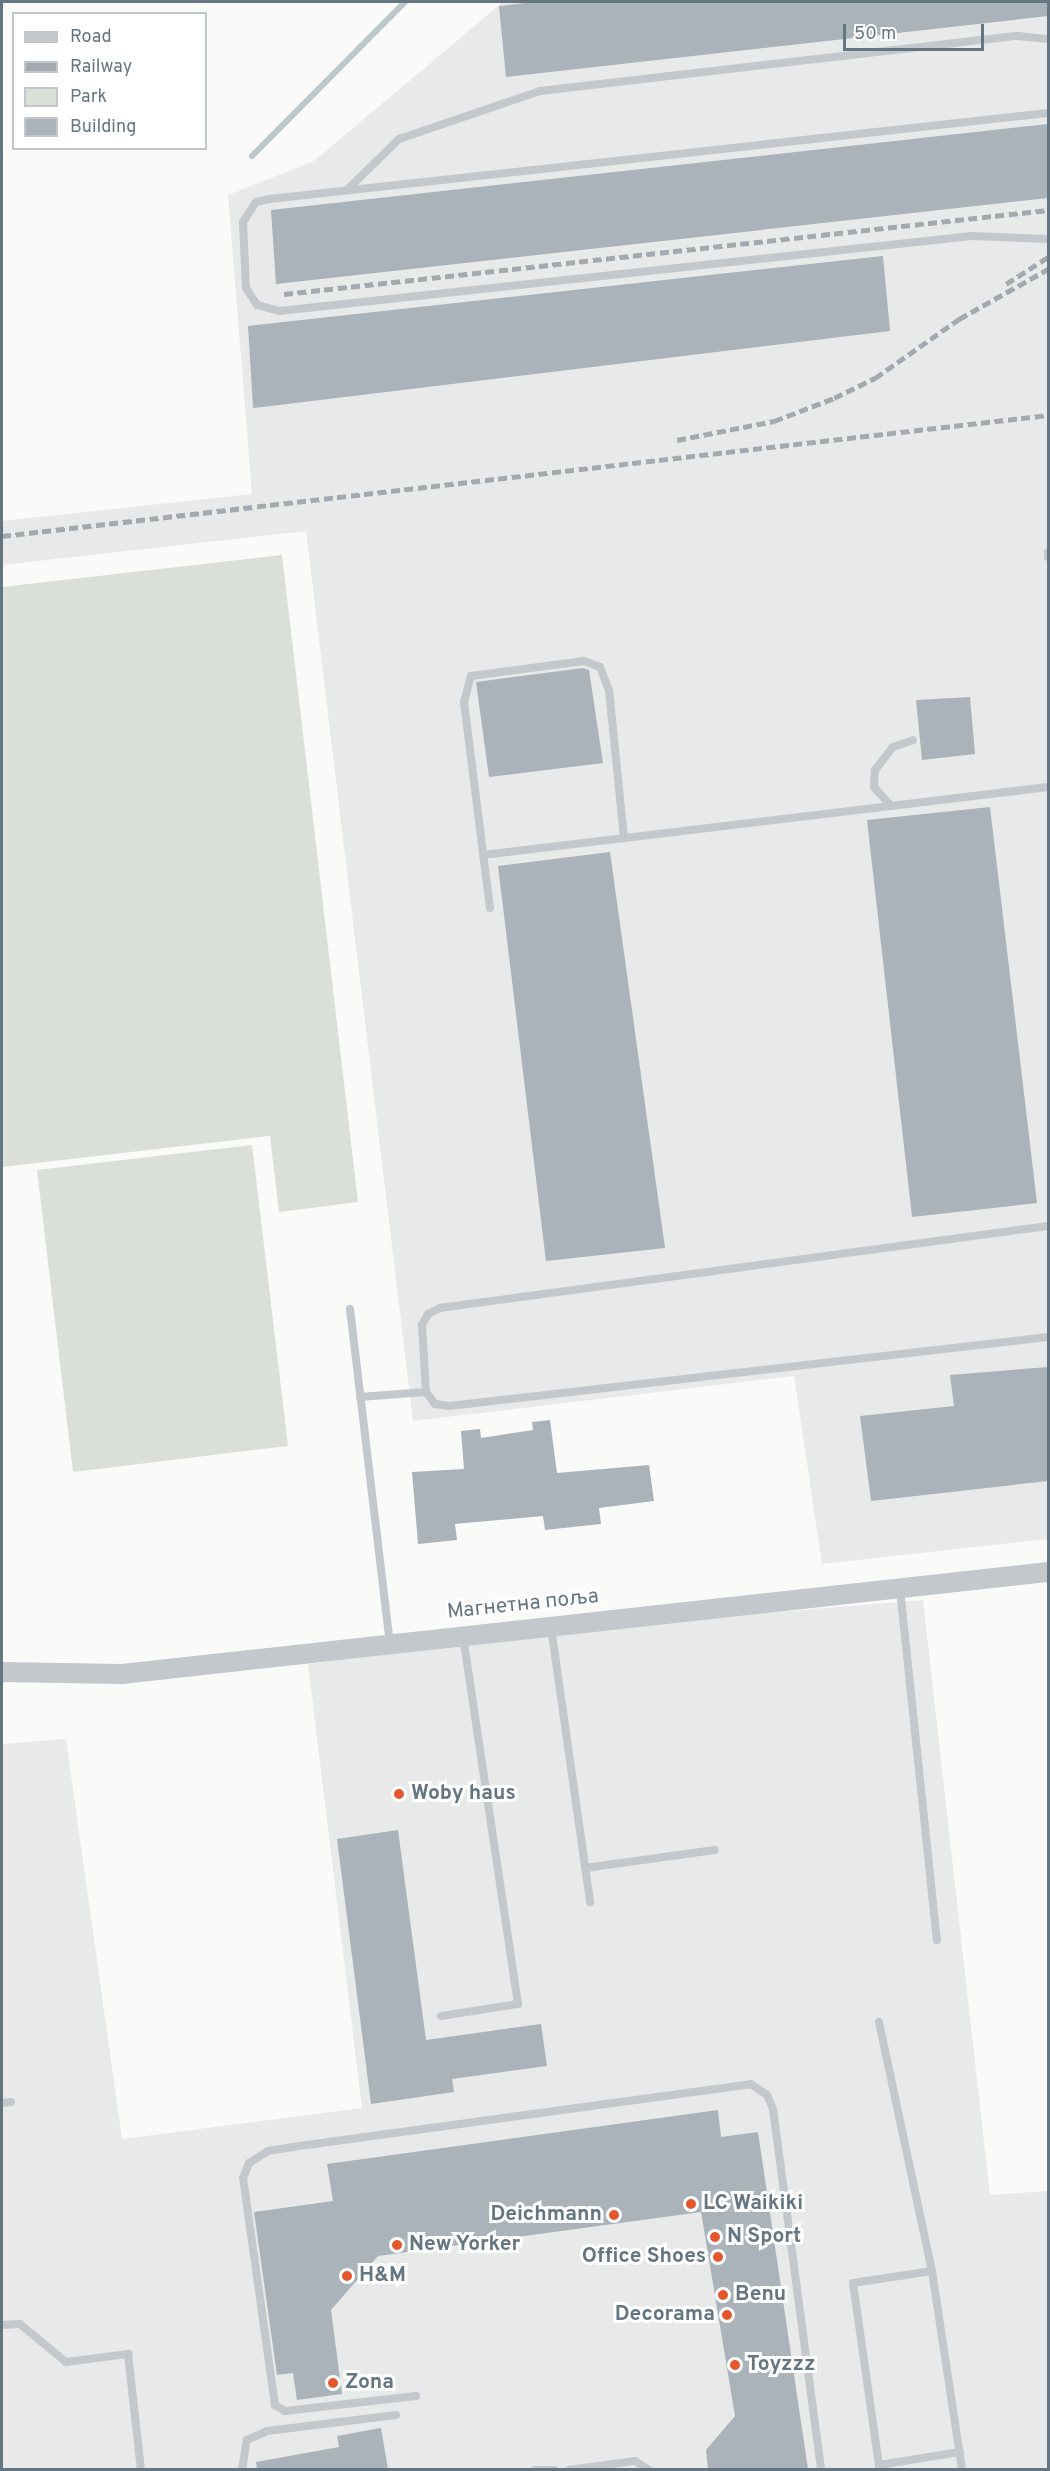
<!DOCTYPE html>
<meta charset="utf-8">
<style>
body{margin:0}
#map{position:relative;width:1050px;height:2471px;overflow:hidden;background:#fafaf8;font-family:Overpass,sans-serif}
div>[style]{position:absolute}
.built>*{inset:0;background:#e8e9e9}
.green>*{inset:0;background:#dadfd7}
.stream>*{height:6px;margin:-3px;padding:0 3px;transform-origin:3px;border-radius:3px;background:#bbc7cb}
.building>*{inset:0;background:#aab3b9}
.service>*{height:8px;margin:-4px;padding:0 4px;transform-origin:4px;border-radius:4px;background:#c3c8cc}
.tertiary>*{height:20px;margin:-10px;padding:0 10px;transform-origin:10px;border-radius:10px;background:#c3c8cc}
.rail>*{height:4.5px;margin-top:-2.25px;transform-origin:0;background:repeating-linear-gradient(90deg,#a2aab0 0 9px,transparent 0 13.5px)}
.dots>*{width:16px;height:16px;translate:-50% -50%;box-sizing:border-box;border:3px solid #fff;border-radius:50%}
span{translate:-50% -50%;white-space:nowrap;text-align:center;line-height:1.15;-webkit-text-stroke:6px #fff;paint-order:stroke}
.street-label{font-size:21px;color:#657683}
.poi-label{font-size:21px;color:#657683;font-weight:700}
.left{translate:0 -50%;text-align:left}
.right{translate:-100% -50%;text-align:right}
.frame{position:absolute;inset:0;border:3px solid #657683;pointer-events:none}
.legend{position:absolute;left:12px;top:12px;width:195px;height:138px;box-sizing:border-box;background:#fff;border:2px solid #c1c8cd;margin:0;padding:8px 10px;list-style:none;font-size:18px;color:#657683}
.legend li{display:flex;align-items:center;gap:12px;height:30px}
.legend b{width:30px;border:2px solid #c1c8cd}
.scale{position:absolute;left:843px;top:24px;width:141px;height:27px;box-sizing:border-box;border:3px solid #657683;border-top:0;padding-left:8px;font-size:18px;line-height:21px;white-space:nowrap;color:#657683;-webkit-text-stroke:4px #fff;paint-order:stroke}
</style>
<div id="map">
<div class="built">
<i style="clip-path:polygon(503px 2px,1048px 2px,1048px 1539px,822px 1564px,794px 1376px,413px 1421px,306px 531px,2px 565px,2px 521px,252px 494px,228px 195px,314px 161px)"></i>
<i style="clip-path:polygon(923px 1600px,990px 2195px,1048px 2191px,1048px 2469px,2px 2470px,2px 1744px,66px 1739px,122px 2139px,362px 2108px,308px 1664px,715px 1617px)"></i>
</div>
<div class="green">
<i style="clip-path:polygon(282px 555px,358px 1202px,279px 1212px,270px 1136px,2px 1167px,2px 587px)"></i>
<i style="clip-path:polygon(252px 1145px,288px 1446px,73px 1472px,37px 1170px)"></i>
</div>
<div class="stream">
<i style="left:252px;top:156px;width:217px;rotate:-45.2deg"></i>
</div>
<div class="building">
<i style="clip-path:polygon(534px 2px,1048px 2px,1048px 16px,506px 77px,499px 6px)"></i>
<i style="clip-path:polygon(1048px 124px,1048px 198px,276px 284px,271px 210px)"></i>
<i style="clip-path:polygon(883px 256px,890px 331px,253px 408px,248px 326px)"></i>
<i style="clip-path:polygon(583px 668px,589px 670px,603px 763px,489px 777px,476px 682px)"></i>
<i style="clip-path:polygon(970px 697px,975px 754px,922px 760px,916px 700px)"></i>
<i style="clip-path:polygon(990px 807px,1037px 1203px,912px 1217px,867px 820px)"></i>
<i style="clip-path:polygon(610px 852px,665px 1248px,546px 1261px,498px 866px)"></i>
<i style="clip-path:polygon(1048px 1367px,1048px 1481px,871px 1501px,860px 1416px,954px 1406px,950px 1375px)"></i>
<i style="clip-path:polygon(550px 1420px,557px 1473px,649px 1465px,654px 1501px,599px 1508px,601px 1524px,545px 1530px,543px 1516px,455px 1524px,457px 1540px,418px 1544px,412px 1472px,464px 1469px,461px 1431px,480px 1429px,481px 1438px,533px 1430px,532px 1422px)"></i>
<i style="clip-path:polygon(398px 1830px,426px 2040px,541px 2024px,547px 2066px,452px 2079px,454px 2092px,371px 2104px,337px 1839px)"></i>
<i style="clip-path:polygon(718px 2110px,721px 2137px,758px 2132px,808px 2469px,708px 2469px,706px 2450px,735px 2416px,701px 2212px,378px 2256px,331px 2310px,342px 2394px,297px 2400px,293px 2373px,277px 2375px,254px 2212px,333px 2201px,327px 2164px)"></i>
<i style="clip-path:polygon(381px 2428px,388px 2469px,257px 2469px,256px 2462px,339px 2447px,337px 2436px)"></i>
</div>
<div class="service">
<i style="left:1048px;top:113px;width:783px;rotate:173.69deg"></i>
<i style="left:270px;top:199px;width:14px;rotate:168deg"></i>
<i style="left:256px;top:202px;width:24px;rotate:123deg"></i>
<i style="left:243px;top:222px;width:66px;rotate:87.4deg"></i>
<i style="left:246px;top:288px;width:20px;rotate:57deg"></i>
<i style="left:257px;top:305px;width:23px;rotate:15deg"></i>
<i style="left:279px;top:311px;width:697px;rotate:-6.18deg"></i>
<i style="left:972px;top:236px;width:76px;rotate:2.3deg"></i>
<i style="left:347px;top:190px;width:73px;rotate:-44.4deg"></i>
<i style="left:399px;top:139px;width:149px;rotate:-18.8deg"></i>
<i style="left:540px;top:91px;width:481px;rotate:-6.6deg"></i>
<i style="left:1018px;top:36px;width:30px;rotate:6deg"></i>
<i style="left:1048px;top:552px;width:5px;rotate:90deg"></i>
<i style="left:891px;top:806px;width:25px;rotate:-132deg"></i>
<i style="left:874px;top:787px;width:17px;rotate:-87deg"></i>
<i style="left:875px;top:770px;width:29px;rotate:-52deg"></i>
<i style="left:893px;top:747px;width:21px;rotate:-19deg"></i>
<i style="left:483px;top:855px;width:569px;rotate:-6.86deg"></i>
<i style="left:490px;top:908px;width:208px;rotate:-97.2deg"></i>
<i style="left:464px;top:702px;width:27px;rotate:-75deg"></i>
<i style="left:471px;top:676px;width:114px;rotate:-7.6deg"></i>
<i style="left:584px;top:661px;width:17px;rotate:21deg"></i>
<i style="left:600px;top:667px;width:25px;rotate:69deg"></i>
<i style="left:609px;top:690px;width:149px;rotate:84.2deg"></i>
<i style="left:1048px;top:1226px;width:614px;rotate:172.32deg"></i>
<i style="left:440px;top:1308px;width:13px;rotate:153deg"></i>
<i style="left:428px;top:1314px;width:13px;rotate:119deg"></i>
<i style="left:422px;top:1325px;width:67px;rotate:86.6deg"></i>
<i style="left:426px;top:1392px;width:15px;rotate:53deg"></i>
<i style="left:435px;top:1404px;width:14px;rotate:8deg"></i>
<i style="left:449px;top:1406px;width:603px;rotate:-6.57deg"></i>
<i style="left:350px;top:1309px;width:337px;rotate:83.2deg"></i>
<i style="left:360px;top:1397px;width:66px;rotate:-4.3deg"></i>
<i style="left:900px;top:1589px;width:353px;rotate:84deg"></i>
<i style="left:551px;top:1627px;width:278px;rotate:81.9deg"></i>
<i style="left:585px;top:1868px;width:131px;rotate:-7.9deg"></i>
<i style="left:441px;top:2016px;width:78px;rotate:-8.9deg"></i>
<i style="left:518px;top:2004px;width:372px;rotate:-98.5deg"></i>
<i style="left:879px;top:2022px;width:255px;rotate:78deg"></i>
<i style="left:932px;top:2271px;width:201px;rotate:81.4deg"></i>
<i style="left:2px;top:2103px;width:9px;rotate:-6deg"></i>
<i style="left:932px;top:2271px;width:80px;rotate:171.4deg"></i>
<i style="left:853px;top:2283px;width:184px;rotate:81.9deg"></i>
<i style="left:879px;top:2465px;width:82px;rotate:-9.1deg"></i>
<i style="left:2px;top:2325px;width:18px;rotate:-3deg"></i>
<i style="left:20px;top:2324px;width:60px;rotate:39.6deg"></i>
<i style="left:66px;top:2362px;width:63px;rotate:-7.4deg"></i>
<i style="left:128px;top:2354px;width:117px;rotate:83.6deg"></i>
<i style="left:416px;top:2396px;width:132px;rotate:173.5deg"></i>
<i style="left:285px;top:2411px;width:12px;rotate:-149deg"></i>
<i style="left:275px;top:2405px;width:229px;rotate:-98deg"></i>
<i style="left:243px;top:2178px;width:16px;rotate:-68deg"></i>
<i style="left:249px;top:2163px;width:22px;rotate:-32deg"></i>
<i style="left:268px;top:2151px;width:24px;rotate:-9deg"></i>
<i style="left:292px;top:2147px;width:463px;rotate:-7.8deg"></i>
<i style="left:751px;top:2084px;width:19px;rotate:35deg"></i>
<i style="left:767px;top:2095px;width:15px;rotate:67deg"></i>
<i style="left:773px;top:2109px;width:364px;rotate:82.4deg"></i>
<i style="left:242px;top:2470px;width:30px;rotate:-81deg"></i>
<i style="left:247px;top:2440px;width:22px;rotate:-24deg"></i>
<i style="left:267px;top:2431px;width:130px;rotate:-7.1deg"></i>
<i style="left:535px;top:2470px;width:19px"></i>
<i style="left:569px;top:2470px;width:67px;rotate:-7.8deg"></i>
<i style="left:635px;top:2461px;width:17px;rotate:33deg"></i>
</div>
<div class="tertiary">
<i style="left:2px;top:1672px;width:120px;rotate:1deg"></i>
<i style="left:122px;top:1674px;width:932px;rotate:-6.29deg"></i>
</div>
<div class="rail">
<i style="left:1006px;top:284px;width:50px;rotate:-32.7deg"></i>
<i style="left:284px;top:294px;width:769px;rotate:-6.27deg"></i>
<i style="left:677px;top:440px;width:99px;rotate:-11.1deg"></i>
<i style="left:774px;top:421px;width:64px;rotate:-21deg"></i>
<i style="left:834px;top:398px;width:46px;rotate:-26deg"></i>
<i style="left:875px;top:378px;width:103px;rotate:-35.1deg"></i>
<i style="left:959px;top:319px;width:102px;rotate:-29.3deg"></i>
<i style="left:2px;top:536px;width:1053px;rotate:-6.6deg"></i>
</div>
<div class="dots">
<i style="left:399px;top:1794px;background:#e4572e"></i>
<i style="left:691px;top:2204px;background:#e4572e"></i>
<i style="left:614px;top:2215px;background:#e4572e"></i>
<i style="left:715px;top:2237px;background:#e4572e"></i>
<i style="left:397px;top:2245px;background:#e4572e"></i>
<i style="left:718px;top:2257px;background:#e4572e"></i>
<i style="left:347px;top:2276px;background:#e4572e"></i>
<i style="left:723px;top:2295px;background:#e4572e"></i>
<i style="left:727px;top:2315px;background:#e4572e"></i>
<i style="left:735px;top:2365px;background:#e4572e"></i>
<i style="left:333px;top:2383px;background:#e4572e"></i>
</div>
<div class="street-label">
<span style="left:523px;top:1605px;rotate:-6deg">Магнетна поља</span>
</div>
<div class="poi-label">
<span class="left" style="left:411px;top:1794px">Woby haus</span>
<span class="left" style="left:703px;top:2204px">LC Waikiki</span>
<span class="right" style="left:602px;top:2215px">Deichmann</span>
<span class="left" style="left:727px;top:2237px">N Sport</span>
<span class="left" style="left:409px;top:2245px">New Yorker</span>
<span class="right" style="left:706px;top:2257px">Office Shoes</span>
<span class="left" style="left:359px;top:2276px">H&amp;M</span>
<span class="left" style="left:735px;top:2295px">Benu</span>
<span class="right" style="left:715px;top:2315px">Decorama</span>
<span class="left" style="left:747px;top:2365px">Toyzzz</span>
<span class="left" style="left:345px;top:2383px">Zona</span>
</div>
<div class="frame"></div>
<ul class="legend">
<li><b style="height:8px;background:#c3c8cc"></b>Road</li>
<li><b style="height:8px;background:#a2aab0"></b>Railway</li>
<li><b style="height:16px;background:#dadfd7"></b>Park</li>
<li><b style="height:16px;background:#aab3b9"></b>Building</li>
</ul>
<div class="scale">50 m</div>
</div>
